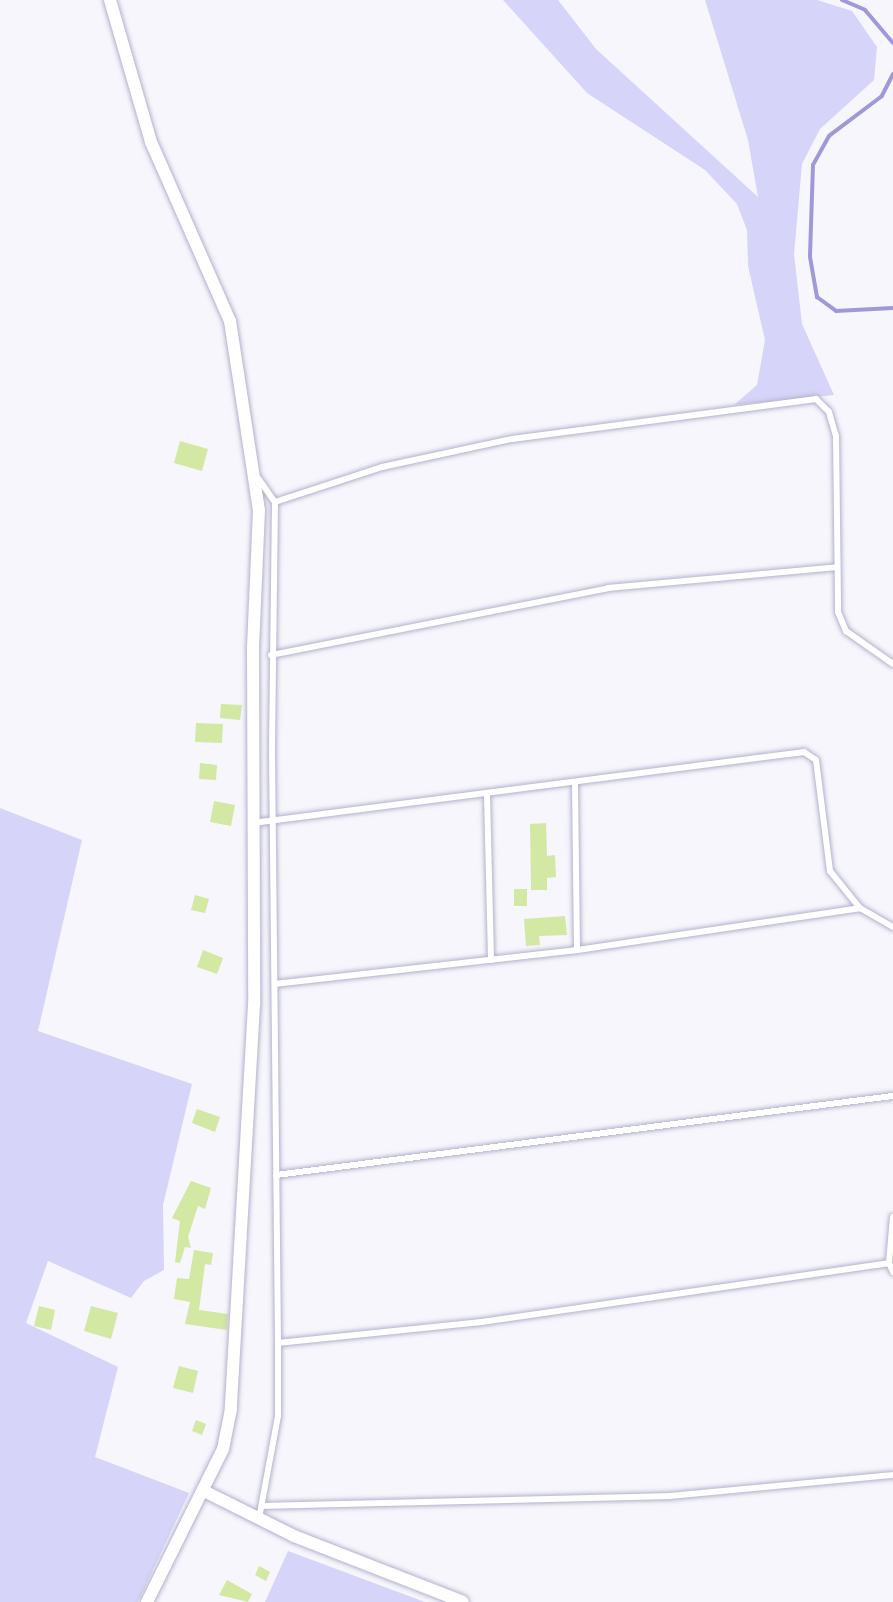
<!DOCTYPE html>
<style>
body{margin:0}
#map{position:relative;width:893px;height:1602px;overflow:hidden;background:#f6f6fc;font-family:"Crimson Pro",serif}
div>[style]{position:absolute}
.green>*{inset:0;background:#d6d4f8}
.stream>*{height:4px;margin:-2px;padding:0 2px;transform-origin:2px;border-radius:2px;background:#a099d9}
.building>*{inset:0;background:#d2e8a3}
.roads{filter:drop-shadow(0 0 2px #b3b1cc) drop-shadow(0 0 2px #b3b1cc)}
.service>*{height:6px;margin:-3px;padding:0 3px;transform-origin:3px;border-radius:3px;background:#fff}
.minor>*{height:12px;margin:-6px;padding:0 6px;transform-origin:6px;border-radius:6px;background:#fff}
span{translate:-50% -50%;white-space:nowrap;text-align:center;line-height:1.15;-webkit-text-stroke:5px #fff;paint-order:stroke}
</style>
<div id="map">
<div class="green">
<i style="clip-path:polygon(503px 0,558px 0,596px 49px,758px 197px,748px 140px,705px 0,817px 0,852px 11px,877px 47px,874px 80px,820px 129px,802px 164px,794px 254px,802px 324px,834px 395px,734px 405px,757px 385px,765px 340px,748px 266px,747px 230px,737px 204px,705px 170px,587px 93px)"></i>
<i style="clip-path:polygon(0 808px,82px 840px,38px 1031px,192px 1084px,163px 1205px,164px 1270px,144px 1281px,131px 1298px,48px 1261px,26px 1323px,118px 1367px,95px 1457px,189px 1493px,138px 1602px,0 1602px)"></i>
<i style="clip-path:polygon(288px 1551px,425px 1602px,265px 1602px)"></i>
</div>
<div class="stream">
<i style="left:842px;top:0;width:25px;rotate:23deg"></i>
<i style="left:865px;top:10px;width:43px;rotate:49.7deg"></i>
<i style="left:893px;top:74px;width:25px;rotate:117deg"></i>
<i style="left:882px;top:96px;width:66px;rotate:143deg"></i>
<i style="left:829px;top:136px;width:33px;rotate:119deg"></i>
<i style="left:813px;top:165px;width:92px;rotate:91.9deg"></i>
<i style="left:810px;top:257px;width:41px;rotate:80.1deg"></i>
<i style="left:817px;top:297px;width:24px;rotate:36deg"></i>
<i style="left:836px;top:311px;width:57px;rotate:-3deg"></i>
</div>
<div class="building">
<i style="clip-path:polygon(180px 441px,208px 449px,202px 471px,174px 463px)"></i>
<i style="clip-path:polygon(221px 704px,242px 705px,240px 720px,220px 718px)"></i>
<i style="clip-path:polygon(196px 723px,223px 724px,222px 743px,195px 742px)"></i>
<i style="clip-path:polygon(200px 763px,217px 765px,216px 780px,199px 779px)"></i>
<i style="clip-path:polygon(214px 801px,235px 805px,231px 826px,210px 822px)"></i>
<i style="clip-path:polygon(546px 823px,547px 856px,555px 855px,556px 877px,547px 878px,547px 890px,531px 890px,530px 824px)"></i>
<i style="clip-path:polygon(514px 889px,527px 889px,527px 906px,514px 906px)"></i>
<i style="clip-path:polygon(195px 895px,209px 899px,205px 913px,191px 910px)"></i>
<i style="clip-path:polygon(565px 916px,567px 935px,539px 936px,540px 945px,526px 946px,524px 919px)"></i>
<i style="clip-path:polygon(203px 950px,223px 958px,217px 974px,197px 967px)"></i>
<i style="clip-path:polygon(197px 1109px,220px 1117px,215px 1132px,192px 1123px)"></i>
<i style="clip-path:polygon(191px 1181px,211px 1188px,205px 1209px,198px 1206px,188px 1237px,191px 1248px,185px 1247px,180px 1263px,175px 1262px,180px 1221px,172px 1218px)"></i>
<i style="clip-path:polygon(194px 1250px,213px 1253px,211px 1265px,205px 1264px,199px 1310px,228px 1314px,227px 1330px,185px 1324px,190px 1302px,174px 1299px,177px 1278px,189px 1279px)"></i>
<i style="clip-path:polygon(39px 1306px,55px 1310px,51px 1330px,34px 1326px)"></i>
<i style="clip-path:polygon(91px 1306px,118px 1313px,111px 1339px,84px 1331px)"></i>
<i style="clip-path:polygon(179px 1366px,198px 1371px,193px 1393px,173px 1388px)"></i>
<i style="clip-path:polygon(196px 1420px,206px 1424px,202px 1435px,192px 1431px)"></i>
<i style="clip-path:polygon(259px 1566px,270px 1572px,266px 1581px,255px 1575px)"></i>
<i style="clip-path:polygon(227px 1580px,252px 1594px,248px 1602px,219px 1595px)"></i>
</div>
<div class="roads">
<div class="service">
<i style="left:258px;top:478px;width:29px;rotate:55deg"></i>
<i style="left:275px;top:502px;width:248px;rotate:90.7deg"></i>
<i style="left:272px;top:750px;width:593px;rotate:89.42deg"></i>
<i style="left:278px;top:1343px;width:73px;rotate:90deg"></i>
<i style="left:278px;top:1416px;width:105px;rotate:100.5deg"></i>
<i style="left:275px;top:502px;width:113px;rotate:-18.1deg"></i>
<i style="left:382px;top:467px;width:133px;rotate:-12.2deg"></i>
<i style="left:512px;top:439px;width:307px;rotate:-7.5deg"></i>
<i style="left:816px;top:399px;width:18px;rotate:45deg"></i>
<i style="left:829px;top:412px;width:25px;rotate:74deg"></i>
<i style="left:836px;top:436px;width:176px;rotate:89.3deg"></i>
<i style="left:838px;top:612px;width:21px;rotate:67deg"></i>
<i style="left:846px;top:631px;width:57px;rotate:35.1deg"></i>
<i style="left:271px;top:655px;width:344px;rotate:-11.2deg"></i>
<i style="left:608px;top:588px;width:230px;rotate:-5.2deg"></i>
<i style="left:575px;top:784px;width:166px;rotate:89.3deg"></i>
<i style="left:487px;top:795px;width:165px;rotate:88.6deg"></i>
<i style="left:253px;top:823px;width:556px;rotate:-7.34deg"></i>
<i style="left:804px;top:752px;width:14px;rotate:34deg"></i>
<i style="left:816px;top:760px;width:112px;rotate:82.8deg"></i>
<i style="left:830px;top:871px;width:48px;rotate:51deg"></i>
<i style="left:860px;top:908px;width:38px;rotate:30deg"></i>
<i style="left:275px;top:984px;width:304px;rotate:-6.4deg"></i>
<i style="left:577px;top:950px;width:286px;rotate:-8.4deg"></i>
<i style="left:276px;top:1175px;width:622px;rotate:-7.3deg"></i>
<i style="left:893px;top:1217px;width:46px;rotate:95deg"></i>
<i style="left:889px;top:1263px;width:10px;rotate:66deg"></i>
<i style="left:278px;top:1343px;width:204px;rotate:-5.9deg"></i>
<i style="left:481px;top:1322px;width:412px;rotate:-8.2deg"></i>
<i style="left:262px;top:1506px;width:408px;rotate:-1.4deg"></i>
<i style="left:670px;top:1496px;width:224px;rotate:-5.4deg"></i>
</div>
<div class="minor">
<i style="left:110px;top:0;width:148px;rotate:73.9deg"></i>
<i style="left:151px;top:142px;width:196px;rotate:66.2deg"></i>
<i style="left:230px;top:321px;width:191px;rotate:81.3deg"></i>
<i style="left:259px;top:510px;width:140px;rotate:92.5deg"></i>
<i style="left:253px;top:650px;width:355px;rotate:89.8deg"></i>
<i style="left:254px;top:1005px;width:405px;rotate:93.3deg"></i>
<i style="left:231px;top:1409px;width:41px;rotate:101.3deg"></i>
<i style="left:223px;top:1449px;width:171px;rotate:116.4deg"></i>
<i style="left:204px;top:1491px;width:101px;rotate:26.6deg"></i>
<i style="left:294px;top:1536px;width:181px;rotate:21.3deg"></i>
</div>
</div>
</div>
